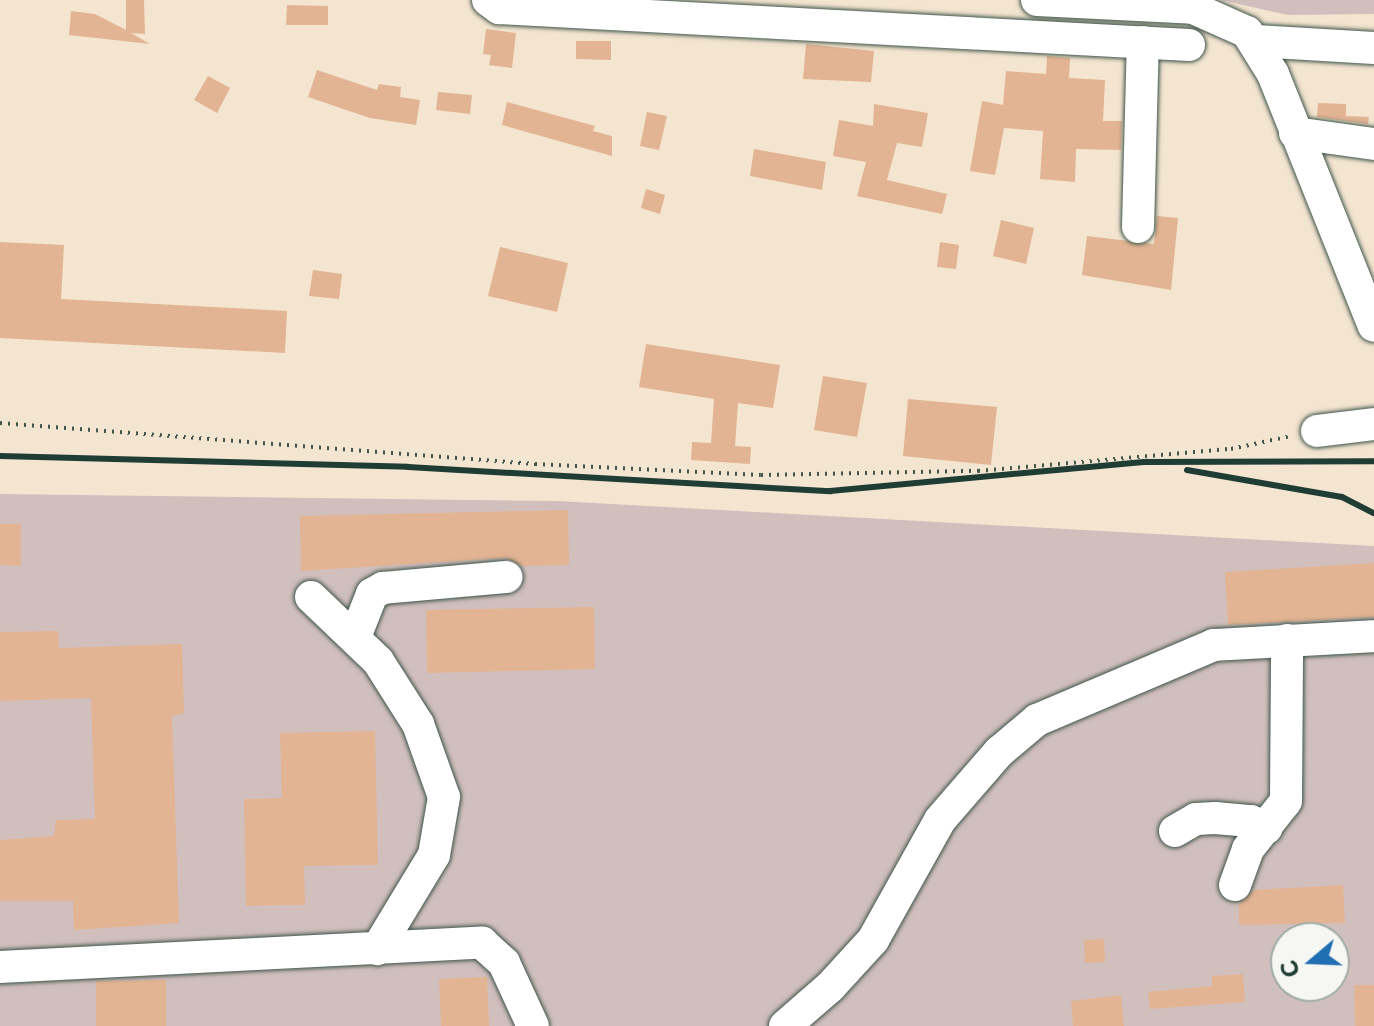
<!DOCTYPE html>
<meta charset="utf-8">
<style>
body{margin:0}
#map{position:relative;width:1374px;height:1026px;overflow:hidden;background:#f4e5d0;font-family:"Playpen Sans",sans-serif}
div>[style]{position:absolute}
.industrial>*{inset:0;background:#d1bfbe}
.building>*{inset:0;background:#e2b493}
.path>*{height:4px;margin-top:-2px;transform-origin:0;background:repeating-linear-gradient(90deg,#3f564b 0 2px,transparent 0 8px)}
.roads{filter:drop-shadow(0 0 2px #3f564b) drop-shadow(0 0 2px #3f564b)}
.minor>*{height:32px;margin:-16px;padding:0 16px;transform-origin:16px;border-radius:16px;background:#fff}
.rail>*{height:6px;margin:-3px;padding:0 3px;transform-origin:3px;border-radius:3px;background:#1f3d34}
span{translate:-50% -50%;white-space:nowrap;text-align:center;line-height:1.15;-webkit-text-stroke:6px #f6f6f2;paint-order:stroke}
.north{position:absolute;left:1270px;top:922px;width:80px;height:80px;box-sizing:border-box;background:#f6f6f2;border:2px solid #a0aca6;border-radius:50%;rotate:251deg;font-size:22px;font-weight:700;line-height:32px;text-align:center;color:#1f3d34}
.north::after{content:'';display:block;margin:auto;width:28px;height:36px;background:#1f6fb2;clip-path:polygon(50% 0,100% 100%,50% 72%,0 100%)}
</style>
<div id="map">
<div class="industrial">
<i style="clip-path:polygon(1221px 0,1374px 0,1374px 14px,1288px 15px)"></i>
<i style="clip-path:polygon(evenodd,0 494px,557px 501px,1374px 546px,1374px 1026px,0 1026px,0 494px,1286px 938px,1334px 938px,1334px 986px,1286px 986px,1286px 938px)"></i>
</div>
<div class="building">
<i style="clip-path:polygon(126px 0,144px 0,145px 34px,131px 33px,150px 44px,69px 35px,71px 11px,95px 14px,126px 30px)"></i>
<i style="clip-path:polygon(287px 5px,328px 6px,328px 25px,286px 25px)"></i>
<i style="clip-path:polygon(486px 29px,516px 33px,512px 68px,489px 65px,491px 55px,483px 54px)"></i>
<i style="clip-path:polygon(576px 41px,611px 41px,611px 60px,576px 59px)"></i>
<i style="clip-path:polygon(806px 44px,874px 51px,871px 82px,803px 79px)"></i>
<i style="clip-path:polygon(1047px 56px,1070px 58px,1069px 78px,1105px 80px,1103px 121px,1122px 121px,1121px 150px,1076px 149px,1075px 182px,1040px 179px,1043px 131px,1004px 128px,995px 175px,970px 171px,982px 101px,1003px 105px,1006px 71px,1046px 74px)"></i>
<i style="clip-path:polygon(317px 70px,377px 90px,379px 84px,401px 87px,400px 97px,420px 100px,416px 125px,370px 118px,308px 97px)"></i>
<i style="clip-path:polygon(208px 76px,230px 88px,217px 113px,194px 100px)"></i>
<i style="clip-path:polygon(438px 92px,472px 95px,470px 114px,436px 110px)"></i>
<i style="clip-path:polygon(507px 102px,595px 126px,593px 131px,612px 136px,612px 156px,502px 125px)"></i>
<i style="clip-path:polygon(1318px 103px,1346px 104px,1346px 116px,1369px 117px,1368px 124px,1317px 117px)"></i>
<i style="clip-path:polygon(874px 104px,928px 113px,922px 147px,897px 143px,887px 180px,947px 194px,942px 214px,857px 196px,866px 162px,833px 156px,839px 120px,873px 126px)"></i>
<i style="clip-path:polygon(647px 112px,667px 116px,659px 150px,640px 146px)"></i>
<i style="clip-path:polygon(754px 149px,826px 162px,822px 190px,750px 176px)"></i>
<i style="clip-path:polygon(646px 189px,665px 195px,660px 214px,641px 208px)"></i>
<i style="clip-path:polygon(1157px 216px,1178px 218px,1171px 290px,1082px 275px,1087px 236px,1154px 244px)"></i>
<i style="clip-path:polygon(1001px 220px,1034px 228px,1026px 264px,993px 256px)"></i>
<i style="clip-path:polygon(0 242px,64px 245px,61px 299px,287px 311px,285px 353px,0 338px)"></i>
<i style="clip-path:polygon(940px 242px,959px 245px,956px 269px,937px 267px)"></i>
<i style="clip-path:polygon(500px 247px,568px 263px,557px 312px,488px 296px)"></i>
<i style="clip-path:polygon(313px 270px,342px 274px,339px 299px,309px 296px)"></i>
<i style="clip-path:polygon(646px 344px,780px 365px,773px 408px,738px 403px,735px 446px,751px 447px,750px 464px,691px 460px,692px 442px,711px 443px,714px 399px,639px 387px)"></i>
<i style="clip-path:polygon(823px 376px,867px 383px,857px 437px,814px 430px)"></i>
<i style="clip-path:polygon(908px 399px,997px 407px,991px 465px,903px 456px)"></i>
<i style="clip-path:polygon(568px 510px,569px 565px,522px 566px,505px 558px,301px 571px,300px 516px)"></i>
<i style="clip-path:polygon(0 524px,21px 524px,21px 566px,0 565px)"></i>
<i style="clip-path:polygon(1374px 563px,1374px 617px,1228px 625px,1225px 572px)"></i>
<i style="clip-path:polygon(594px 607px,595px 669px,427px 673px,426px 610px)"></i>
<i style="clip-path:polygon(58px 631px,59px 648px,182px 644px,184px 713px,172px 716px,179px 923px,74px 930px,73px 901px,0 901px,0 840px,54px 836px,56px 820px,95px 819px,91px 698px,0 701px,0 632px)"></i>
<i style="clip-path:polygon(375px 731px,378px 865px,304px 866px,305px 905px,246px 906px,244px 799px,282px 798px,280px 733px)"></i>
<i style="clip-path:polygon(1343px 885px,1345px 923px,1239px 925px,1239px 904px,1253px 890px)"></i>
<i style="clip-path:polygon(1104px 939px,1105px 962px,1085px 963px,1084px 940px)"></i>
<i style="clip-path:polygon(1243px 974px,1245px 1002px,1150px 1009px,1148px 992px,1212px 986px,1212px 976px)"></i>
<i style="clip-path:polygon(487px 977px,489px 1026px,441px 1026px,439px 979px)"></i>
<i style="clip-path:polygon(166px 980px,166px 1026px,96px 1026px,96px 981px)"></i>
<i style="clip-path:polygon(1354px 985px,1374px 985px,1374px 1026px,1355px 1026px)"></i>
<i style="clip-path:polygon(1121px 995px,1124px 1026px,1073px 1026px,1071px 1001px)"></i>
</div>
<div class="path">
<i style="left:0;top:423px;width:537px;rotate:4.38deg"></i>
<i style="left:535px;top:464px;width:226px;rotate:2.8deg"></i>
<i style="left:761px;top:475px;width:217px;rotate:-1.1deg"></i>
<i style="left:978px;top:471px;width:254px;rotate:-5deg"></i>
<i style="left:1231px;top:449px;width:61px;rotate:-12.2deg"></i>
</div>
<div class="roads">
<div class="minor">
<i style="left:488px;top:0;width:14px;rotate:36deg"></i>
<i style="left:499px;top:8px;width:691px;rotate:3.07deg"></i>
<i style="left:1037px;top:0;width:156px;rotate:2.9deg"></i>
<i style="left:1193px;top:8px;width:59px;rotate:24deg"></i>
<i style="left:1247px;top:32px;width:49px;rotate:58.2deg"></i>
<i style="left:1273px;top:74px;width:271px;rotate:68.2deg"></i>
<i style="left:1256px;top:41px;width:118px;rotate:3.4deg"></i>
<i style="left:1295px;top:133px;width:80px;rotate:7.9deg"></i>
<i style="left:1138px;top:227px;width:185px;rotate:-88.5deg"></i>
<i style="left:1317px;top:431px;width:57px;rotate:-7deg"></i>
<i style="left:311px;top:597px;width:93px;rotate:43.7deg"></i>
<i style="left:378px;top:661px;width:75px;rotate:57.6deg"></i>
<i style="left:418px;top:724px;width:77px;rotate:70.4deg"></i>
<i style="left:444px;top:797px;width:59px;rotate:99.8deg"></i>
<i style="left:434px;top:855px;width:110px;rotate:121.2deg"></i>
<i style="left:355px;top:637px;width:46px;rotate:-68.4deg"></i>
<i style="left:372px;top:594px;width:13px;rotate:-29deg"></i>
<i style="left:383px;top:588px;width:124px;rotate:-5.1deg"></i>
<i style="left:1175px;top:831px;width:24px;rotate:-30deg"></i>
<i style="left:1196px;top:819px;width:19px;rotate:-3deg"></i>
<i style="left:1215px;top:818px;width:36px;rotate:5deg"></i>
<i style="left:1251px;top:821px;width:17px;rotate:24deg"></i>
<i style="left:1235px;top:885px;width:38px;rotate:-70deg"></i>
<i style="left:1248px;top:849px;width:61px;rotate:-51.6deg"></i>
<i style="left:1286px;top:801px;width:161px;rotate:-89.6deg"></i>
<i style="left:0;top:967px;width:483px;rotate:-2.9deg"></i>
<i style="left:482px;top:943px;width:30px;rotate:42deg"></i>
<i style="left:504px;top:963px;width:69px;rotate:65.3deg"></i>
<i style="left:785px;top:1026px;width:60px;rotate:-40.9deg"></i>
<i style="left:830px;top:987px;width:64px;rotate:-47.5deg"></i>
<i style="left:873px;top:940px;width:137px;rotate:-60.8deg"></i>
<i style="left:940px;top:820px;width:90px;rotate:-49.1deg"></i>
<i style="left:999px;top:752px;width:50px;rotate:-40.1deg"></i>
<i style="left:1037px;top:720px;width:192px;rotate:-23deg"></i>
<i style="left:1214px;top:645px;width:160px;rotate:-3.2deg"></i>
</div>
</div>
<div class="rail">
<i style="left:0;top:456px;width:408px;rotate:1.5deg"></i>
<i style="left:408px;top:467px;width:423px;rotate:3.3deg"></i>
<i style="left:830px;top:491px;width:315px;rotate:-5.3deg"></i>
<i style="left:1144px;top:462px;width:230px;rotate:-0.2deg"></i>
<i style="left:1187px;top:470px;width:157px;rotate:9.9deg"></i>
<i style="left:1342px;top:497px;width:36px;rotate:27deg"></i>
</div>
<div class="north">С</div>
</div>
